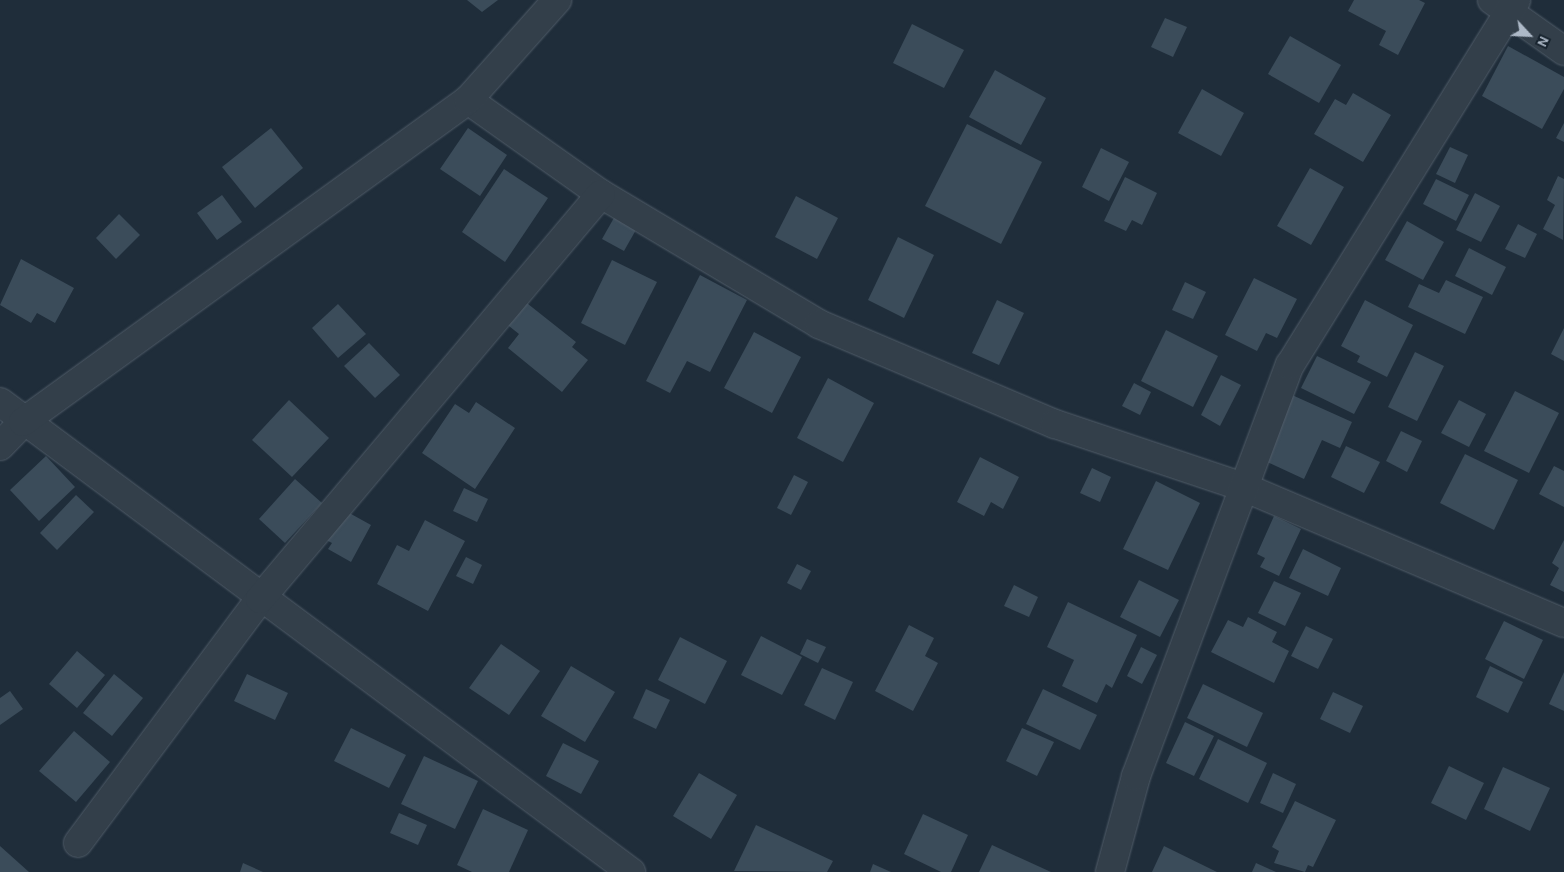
<!DOCTYPE html>
<style>
body{margin:0}
#map{position:relative;width:1564px;height:872px;overflow:hidden;background:#1f2d3a;font-family:Karla,sans-serif}
div>[style]{position:absolute}
.building>*{inset:0;background:#3b4c5a}
.roads{filter:drop-shadow(0 0 1px #505c68) drop-shadow(0 0 1px #505c68)}
.minor>*{height:28px;margin:-14px;padding:0 14px;transform-origin:14px;border-radius:14px;background:#333f4a}
span{translate:-50% -50%;white-space:nowrap;text-align:center;line-height:1.15;-webkit-text-stroke:4.5px #18242f;paint-order:stroke}
.north{position:absolute;left:1504px;top:10px;width:50px;height:50px;-webkit-text-stroke:4px #18242f;paint-order:stroke;rotate:115deg;font-size:14px;font-weight:700;line-height:20px;text-align:center;color:#adb9c7}
.north::after{content:'';display:block;margin:auto;width:18px;height:22px;background:#adb9c7;clip-path:polygon(50% 0,100% 100%,50% 72%,0 100%)}
</style>
<div id="map">
<div class="building">
<i style="clip-path:polygon(467px 0,498px 0,482px 12px)"></i>
<i style="clip-path:polygon(1354px 0,1419px 0,1425px 3px,1398px 55px,1379px 45px,1386px 31px,1348px 11px)"></i>
<i style="clip-path:polygon(1165px 18px,1187px 27px,1173px 57px,1151px 47px)"></i>
<i style="clip-path:polygon(912px 24px,964px 50px,944px 88px,893px 63px)"></i>
<i style="clip-path:polygon(1290px 36px,1341px 65px,1319px 103px,1268px 74px)"></i>
<i style="clip-path:polygon(1508px 46px,1564px 77px,1564px 89px,1542px 129px,1482px 96px)"></i>
<i style="clip-path:polygon(995px 70px,1046px 98px,1021px 145px,969px 117px)"></i>
<i style="clip-path:polygon(1202px 89px,1244px 113px,1221px 156px,1178px 133px)"></i>
<i style="clip-path:polygon(1353px 93px,1391px 115px,1363px 162px,1314px 134px,1335px 99px,1346px 105px)"></i>
<i style="clip-path:polygon(1564px 123px,1564px 142px,1556px 138px)"></i>
<i style="clip-path:polygon(967px 124px,1042px 162px,1001px 244px,925px 206px)"></i>
<i style="clip-path:polygon(271px 128px,303px 168px,255px 208px,222px 167px)"></i>
<i style="clip-path:polygon(468px 128px,507px 155px,480px 196px,440px 169px)"></i>
<i style="clip-path:polygon(1450px 147px,1468px 155px,1455px 183px,1436px 174px)"></i>
<i style="clip-path:polygon(1101px 148px,1129px 162px,1109px 201px,1082px 187px)"></i>
<i style="clip-path:polygon(1310px 168px,1344px 187px,1311px 245px,1277px 226px)"></i>
<i style="clip-path:polygon(504px 169px,548px 198px,505px 262px,462px 232px)"></i>
<i style="clip-path:polygon(1558px 176px,1564px 179px,1563px 240px,1543px 229px,1555px 205px,1547px 200px)"></i>
<i style="clip-path:polygon(1125px 177px,1157px 193px,1142px 225px,1132px 220px,1126px 231px,1104px 221px)"></i>
<i style="clip-path:polygon(1436px 179px,1469px 195px,1456px 221px,1423px 204px)"></i>
<i style="clip-path:polygon(1475px 193px,1500px 206px,1481px 242px,1456px 230px)"></i>
<i style="clip-path:polygon(222px 195px,242px 222px,217px 240px,197px 213px)"></i>
<i style="clip-path:polygon(796px 196px,838px 218px,817px 259px,775px 237px)"></i>
<i style="clip-path:polygon(119px 214px,140px 235px,116px 259px,96px 238px)"></i>
<i style="clip-path:polygon(615px 216px,637px 228px,624px 251px,602px 239px)"></i>
<i style="clip-path:polygon(1407px 221px,1444px 242px,1423px 280px,1385px 260px)"></i>
<i style="clip-path:polygon(1518px 224px,1537px 234px,1525px 258px,1505px 249px)"></i>
<i style="clip-path:polygon(898px 237px,934px 255px,904px 318px,868px 300px)"></i>
<i style="clip-path:polygon(1469px 248px,1506px 267px,1492px 295px,1455px 276px)"></i>
<i style="clip-path:polygon(21px 259px,74px 288px,55px 323px,37px 313px,31px 323px,0 305px)"></i>
<i style="clip-path:polygon(612px 260px,657px 282px,625px 345px,581px 323px)"></i>
<i style="clip-path:polygon(700px 275px,747px 300px,710px 372px,687px 361px,670px 393px,646px 381px)"></i>
<i style="clip-path:polygon(1254px 278px,1297px 299px,1277px 338px,1266px 333px,1257px 351px,1225px 335px)"></i>
<i style="clip-path:polygon(1446px 280px,1483px 297px,1465px 334px,1408px 307px,1419px 284px,1439px 293px)"></i>
<i style="clip-path:polygon(1185px 282px,1206px 292px,1193px 319px,1172px 310px)"></i>
<i style="clip-path:polygon(523px 300px,576px 342px,572px 347px,588px 360px,562px 392px,508px 348px,519px 334px,505px 323px)"></i>
<i style="clip-path:polygon(997px 300px,1024px 313px,999px 365px,972px 353px)"></i>
<i style="clip-path:polygon(1365px 300px,1413px 325px,1387px 377px,1357px 362px,1360px 356px,1341px 346px)"></i>
<i style="clip-path:polygon(338px 304px,366px 334px,338px 358px,312px 328px)"></i>
<i style="clip-path:polygon(1564px 328px,1564px 361px,1551px 354px)"></i>
<i style="clip-path:polygon(1166px 330px,1218px 356px,1193px 407px,1141px 381px)"></i>
<i style="clip-path:polygon(754px 332px,801px 357px,772px 413px,724px 388px)"></i>
<i style="clip-path:polygon(369px 343px,400px 375px,375px 398px,344px 366px)"></i>
<i style="clip-path:polygon(1415px 352px,1444px 366px,1417px 421px,1388px 407px)"></i>
<i style="clip-path:polygon(1317px 356px,1371px 382px,1354px 414px,1301px 388px)"></i>
<i style="clip-path:polygon(1221px 375px,1241px 385px,1220px 426px,1201px 415px)"></i>
<i style="clip-path:polygon(828px 378px,874px 403px,843px 462px,797px 438px)"></i>
<i style="clip-path:polygon(1134px 383px,1151px 392px,1140px 415px,1122px 406px)"></i>
<i style="clip-path:polygon(1515px 391px,1559px 413px,1529px 473px,1484px 451px)"></i>
<i style="clip-path:polygon(1292px 395px,1352px 422px,1340px 448px,1322px 440px,1304px 479px,1263px 460px)"></i>
<i style="clip-path:polygon(289px 400px,329px 438px,292px 477px,252px 440px)"></i>
<i style="clip-path:polygon(1459px 400px,1486px 414px,1469px 447px,1441px 433px)"></i>
<i style="clip-path:polygon(476px 402px,515px 428px,475px 489px,422px 453px,455px 404px,469px 413px)"></i>
<i style="clip-path:polygon(1401px 431px,1422px 441px,1407px 472px,1386px 461px)"></i>
<i style="clip-path:polygon(1346px 446px,1380px 462px,1364px 493px,1331px 477px)"></i>
<i style="clip-path:polygon(1465px 454px,1518px 480px,1494px 530px,1440px 503px)"></i>
<i style="clip-path:polygon(46px 456px,75px 487px,39px 521px,10px 490px)"></i>
<i style="clip-path:polygon(980px 457px,1019px 477px,1003px 509px,991px 502px,984px 516px,957px 502px)"></i>
<i style="clip-path:polygon(1554px 466px,1564px 471px,1564px 507px,1539px 494px)"></i>
<i style="clip-path:polygon(1092px 468px,1111px 477px,1100px 502px,1080px 493px)"></i>
<i style="clip-path:polygon(794px 475px,808px 482px,791px 515px,777px 508px)"></i>
<i style="clip-path:polygon(295px 479px,322px 503px,285px 543px,259px 519px)"></i>
<i style="clip-path:polygon(1156px 481px,1200px 503px,1168px 570px,1123px 549px)"></i>
<i style="clip-path:polygon(464px 488px,488px 499px,477px 522px,453px 511px)"></i>
<i style="clip-path:polygon(76px 495px,94px 512px,57px 550px,40px 533px)"></i>
<i style="clip-path:polygon(342px 509px,371px 525px,351px 562px,328px 549px,332px 543px,326px 540px)"></i>
<i style="clip-path:polygon(1274px 516px,1301px 529px,1279px 576px,1260px 567px,1265px 558px,1257px 554px)"></i>
<i style="clip-path:polygon(425px 520px,465px 541px,428px 611px,377px 584px,397px 545px,409px 551px)"></i>
<i style="clip-path:polygon(1564px 540px,1564px 592px,1550px 585px,1559px 568px,1552px 563px)"></i>
<i style="clip-path:polygon(1303px 549px,1341px 568px,1328px 596px,1289px 578px)"></i>
<i style="clip-path:polygon(466px 557px,482px 565px,473px 584px,456px 576px)"></i>
<i style="clip-path:polygon(797px 564px,811px 571px,801px 590px,787px 583px)"></i>
<i style="clip-path:polygon(1139px 580px,1179px 600px,1160px 637px,1120px 617px)"></i>
<i style="clip-path:polygon(1274px 581px,1301px 593px,1285px 626px,1258px 613px)"></i>
<i style="clip-path:polygon(1014px 585px,1038px 597px,1029px 617px,1004px 606px)"></i>
<i style="clip-path:polygon(1068px 602px,1137px 635px,1112px 688px,1106px 684px,1097px 703px,1062px 686px,1074px 660px,1047px 647px)"></i>
<i style="clip-path:polygon(1248px 617px,1277px 632px,1272px 642px,1289px 651px,1274px 683px,1211px 652px,1228px 620px,1243px 627px)"></i>
<i style="clip-path:polygon(1504px 621px,1543px 640px,1524px 679px,1485px 659px)"></i>
<i style="clip-path:polygon(909px 625px,934px 638px,925px 656px,938px 663px,913px 711px,875px 691px)"></i>
<i style="clip-path:polygon(1306px 626px,1333px 639px,1318px 669px,1291px 656px)"></i>
<i style="clip-path:polygon(761px 636px,802px 657px,782px 695px,741px 675px)"></i>
<i style="clip-path:polygon(680px 637px,727px 661px,705px 704px,658px 680px)"></i>
<i style="clip-path:polygon(807px 639px,826px 647px,818px 663px,800px 654px)"></i>
<i style="clip-path:polygon(501px 644px,540px 671px,509px 715px,469px 688px)"></i>
<i style="clip-path:polygon(1141px 647px,1157px 655px,1142px 684px,1127px 676px)"></i>
<i style="clip-path:polygon(77px 651px,105px 675px,77px 708px,49px 684px)"></i>
<i style="clip-path:polygon(571px 666px,615px 692px,585px 742px,541px 716px)"></i>
<i style="clip-path:polygon(1490px 666px,1523px 682px,1508px 713px,1476px 697px)"></i>
<i style="clip-path:polygon(822px 668px,853px 682px,835px 720px,804px 705px)"></i>
<i style="clip-path:polygon(1564px 672px,1564px 711px,1549px 704px)"></i>
<i style="clip-path:polygon(114px 674px,143px 698px,112px 736px,83px 713px)"></i>
<i style="clip-path:polygon(247px 674px,288px 693px,275px 720px,234px 701px)"></i>
<i style="clip-path:polygon(1203px 684px,1263px 713px,1247px 747px,1187px 718px)"></i>
<i style="clip-path:polygon(646px 689px,670px 700px,656px 729px,633px 718px)"></i>
<i style="clip-path:polygon(1043px 689px,1097px 715px,1080px 750px,1026px 724px)"></i>
<i style="clip-path:polygon(10px 691px,23px 709px,0 725px,0 698px)"></i>
<i style="clip-path:polygon(1333px 692px,1363px 706px,1350px 733px,1320px 719px)"></i>
<i style="clip-path:polygon(1185px 722px,1214px 736px,1194px 776px,1166px 763px)"></i>
<i style="clip-path:polygon(351px 728px,406px 755px,389px 788px,334px 761px)"></i>
<i style="clip-path:polygon(1022px 728px,1054px 742px,1037px 776px,1006px 761px)"></i>
<i style="clip-path:polygon(74px 731px,110px 762px,76px 802px,39px 771px)"></i>
<i style="clip-path:polygon(1218px 739px,1267px 763px,1248px 803px,1199px 779px)"></i>
<i style="clip-path:polygon(563px 743px,599px 761px,581px 794px,546px 776px)"></i>
<i style="clip-path:polygon(424px 756px,478px 781px,455px 829px,401px 804px)"></i>
<i style="clip-path:polygon(1449px 766px,1484px 783px,1466px 820px,1431px 803px)"></i>
<i style="clip-path:polygon(1503px 767px,1550px 788px,1530px 831px,1484px 809px)"></i>
<i style="clip-path:polygon(699px 773px,737px 795px,711px 839px,673px 816px)"></i>
<i style="clip-path:polygon(1273px 773px,1296px 784px,1283px 813px,1260px 803px)"></i>
<i style="clip-path:polygon(1295px 801px,1336px 820px,1313px 867px,1308px 865px,1305px 872px,1274px 863px,1279px 851px,1272px 847px)"></i>
<i style="clip-path:polygon(483px 809px,528px 830px,509px 872px,472px 872px,457px 865px)"></i>
<i style="clip-path:polygon(399px 813px,427px 825px,418px 845px,390px 833px)"></i>
<i style="clip-path:polygon(923px 814px,968px 835px,951px 872px,941px 872px,904px 854px)"></i>
<i style="clip-path:polygon(756px 825px,833px 861px,827px 872px,734px 871px)"></i>
<i style="clip-path:polygon(992px 845px,1051px 872px,979px 872px)"></i>
<i style="clip-path:polygon(0 846px,29px 872px,0 872px)"></i>
<i style="clip-path:polygon(1164px 846px,1217px 872px,1152px 872px)"></i>
<i style="clip-path:polygon(243px 863px,263px 872px,240px 872px)"></i>
<i style="clip-path:polygon(1256px 863px,1276px 872px,1252px 872px)"></i>
<i style="clip-path:polygon(873px 864px,891px 872px,870px 872px)"></i>
</div>
<div class="roads">
<div class="minor">
<i style="left:1492px;top:0;width:88px;rotate:35.3deg"></i>
<i style="left:468px;top:100px;width:163px;rotate:35.3deg"></i>
<i style="left:601px;top:194px;width:254px;rotate:30.8deg"></i>
<i style="left:819px;top:324px;width:256px;rotate:23deg"></i>
<i style="left:1055px;top:424px;width:201px;rotate:18.5deg"></i>
<i style="left:1246px;top:488px;width:345px;rotate:23deg"></i>
<i style="left:0;top:402px;width:787px;rotate:36.68deg"></i>
<i style="left:0;top:446px;width:33px;rotate:-46deg"></i>
<i style="left:23px;top:422px;width:549px;rotate:-35.89deg"></i>
<i style="left:468px;top:100px;width:134px;rotate:-48.3deg"></i>
<i style="left:78px;top:843px;width:304px;rotate:-53.3deg"></i>
<i style="left:260px;top:599px;width:529px;rotate:-49.9deg"></i>
<i style="left:1110px;top:872px;width:99px;rotate:-74.8deg"></i>
<i style="left:1136px;top:776px;width:439px;rotate:-69.5deg"></i>
<i style="left:1290px;top:365px;width:429px;rotate:-58.2deg"></i>
</div>
</div>
<div class="north">N</div>
</div>
